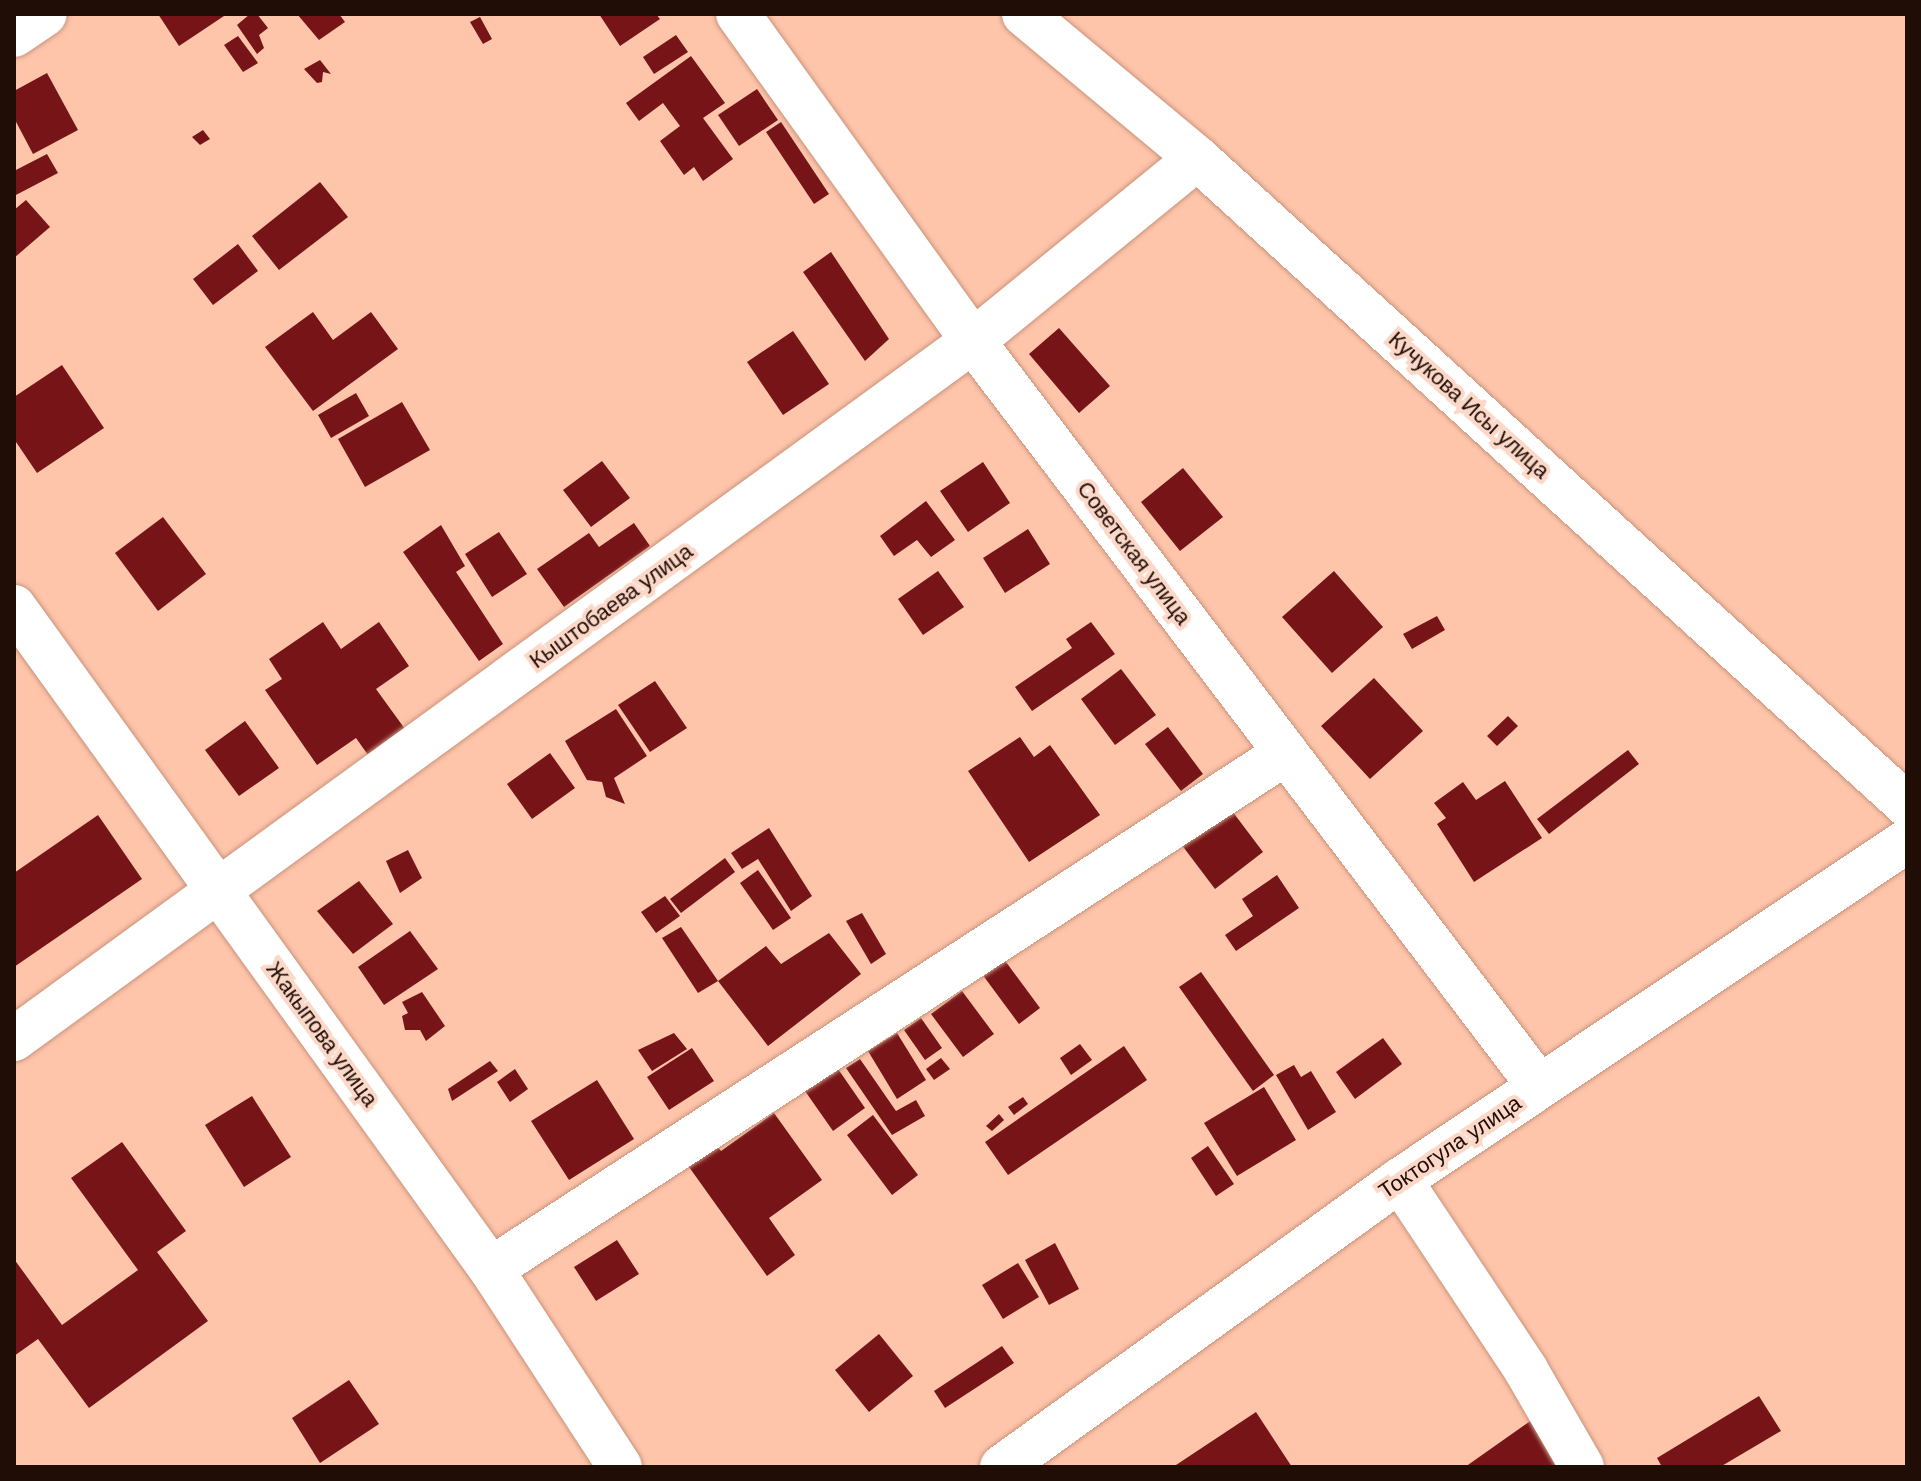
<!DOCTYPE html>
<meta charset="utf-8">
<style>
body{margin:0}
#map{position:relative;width:1921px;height:1481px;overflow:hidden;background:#fec5ab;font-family:"DM Sans",sans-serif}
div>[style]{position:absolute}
.building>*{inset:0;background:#761418}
.roads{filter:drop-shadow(0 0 2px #c9937b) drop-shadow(0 0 2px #c9937b)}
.minor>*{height:44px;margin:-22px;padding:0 22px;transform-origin:22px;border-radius:22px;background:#fff}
.major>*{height:44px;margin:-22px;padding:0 22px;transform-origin:22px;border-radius:22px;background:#fff}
span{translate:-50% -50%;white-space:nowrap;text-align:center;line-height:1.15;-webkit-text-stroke:8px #fbd8c8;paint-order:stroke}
.street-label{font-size:22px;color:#200d05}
.frame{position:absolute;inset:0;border:16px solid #200d05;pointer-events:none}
</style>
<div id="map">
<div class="building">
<i style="clip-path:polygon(158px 14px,223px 14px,224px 16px,179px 46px)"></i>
<i style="clip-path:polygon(250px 14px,257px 14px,268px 28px,259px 35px,264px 48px,257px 54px,237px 25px)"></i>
<i style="clip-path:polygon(297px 14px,339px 14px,345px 22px,319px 40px)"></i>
<i style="clip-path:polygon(599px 14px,656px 14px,660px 19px,620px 46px)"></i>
<i style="clip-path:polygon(480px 17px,492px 39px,483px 44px,470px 22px)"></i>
<i style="clip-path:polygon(676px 35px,688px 52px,654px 74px,643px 57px)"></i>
<i style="clip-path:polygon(238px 36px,258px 63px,243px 72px,224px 45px)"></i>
<i style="clip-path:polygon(691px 56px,725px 103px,703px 118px,733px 159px,703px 181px,694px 167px,684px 175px,660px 141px,680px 126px,663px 103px,639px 121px,626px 103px)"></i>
<i style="clip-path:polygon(320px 60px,331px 74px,323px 72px,322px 82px,317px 83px,304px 69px)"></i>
<i style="clip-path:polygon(47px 73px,78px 130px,33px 154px,14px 118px,14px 91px)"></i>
<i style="clip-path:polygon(757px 89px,778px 120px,739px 146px,718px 115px)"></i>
<i style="clip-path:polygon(781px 122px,829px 194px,814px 204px,766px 132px)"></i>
<i style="clip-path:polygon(203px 130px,210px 139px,200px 145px,192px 137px)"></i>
<i style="clip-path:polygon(47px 154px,58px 173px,14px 196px,14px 171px)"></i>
<i style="clip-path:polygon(320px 182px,348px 217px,279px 270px,252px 236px)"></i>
<i style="clip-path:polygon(26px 200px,50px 227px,14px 258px,14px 210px)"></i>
<i style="clip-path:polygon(238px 244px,258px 271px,213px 305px,193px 279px)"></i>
<i style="clip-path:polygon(831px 252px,889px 339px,865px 361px,803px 272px)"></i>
<i style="clip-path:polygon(313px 312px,333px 340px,371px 312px,398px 349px,313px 411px,265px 347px)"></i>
<i style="clip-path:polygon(1059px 328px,1110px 386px,1079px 413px,1029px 354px)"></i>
<i style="clip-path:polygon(793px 331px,829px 384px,783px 415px,747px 362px)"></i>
<i style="clip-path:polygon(62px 365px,104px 428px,37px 473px,14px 439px,14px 397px)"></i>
<i style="clip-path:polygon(356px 393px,369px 416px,331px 438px,318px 415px)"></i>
<i style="clip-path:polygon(402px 402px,430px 450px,365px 487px,338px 439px)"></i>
<i style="clip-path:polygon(602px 461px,630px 498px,591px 527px,563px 490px)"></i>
<i style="clip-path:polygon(983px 462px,1010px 503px,968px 532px,940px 491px)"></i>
<i style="clip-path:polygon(1183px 468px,1223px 517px,1180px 551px,1141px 502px)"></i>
<i style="clip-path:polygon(926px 501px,955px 540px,931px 557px,917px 540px,894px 556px,880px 536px)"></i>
<i style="clip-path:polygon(163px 517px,206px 574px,158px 611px,115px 553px)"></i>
<i style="clip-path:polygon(634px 523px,650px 546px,564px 607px,537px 569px,589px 533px,599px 547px)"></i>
<i style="clip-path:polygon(441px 525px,465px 566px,456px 572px,503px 644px,479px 661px,403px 552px)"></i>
<i style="clip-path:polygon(1028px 529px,1050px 564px,1005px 593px,983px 558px)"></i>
<i style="clip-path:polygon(499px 532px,527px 574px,492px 597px,465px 554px)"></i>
<i style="clip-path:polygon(938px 571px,964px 607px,923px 635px,898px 599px)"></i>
<i style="clip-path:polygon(1334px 571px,1383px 627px,1332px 673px,1282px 617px)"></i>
<i style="clip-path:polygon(1437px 616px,1445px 630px,1412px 649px,1403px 634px)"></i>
<i style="clip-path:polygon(323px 622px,341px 649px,379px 622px,409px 666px,376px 689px,410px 736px,373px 762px,356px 738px,317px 765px,265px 690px,282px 679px,269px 659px)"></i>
<i style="clip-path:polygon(1091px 622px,1115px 654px,1032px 711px,1015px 687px,1072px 648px,1066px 639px)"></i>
<i style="clip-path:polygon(1121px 669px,1156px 715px,1115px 745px,1081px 699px)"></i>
<i style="clip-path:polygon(1374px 678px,1423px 731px,1370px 779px,1321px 726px)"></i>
<i style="clip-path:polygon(655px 681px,687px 728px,650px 752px,618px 705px)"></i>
<i style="clip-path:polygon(616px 709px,647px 756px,614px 778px,625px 804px,606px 797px,602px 782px,587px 780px,565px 741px)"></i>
<i style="clip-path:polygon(1508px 716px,1518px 726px,1497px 746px,1487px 736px)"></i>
<i style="clip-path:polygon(245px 721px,279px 768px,239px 796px,205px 750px)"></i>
<i style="clip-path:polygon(1168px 727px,1203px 774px,1181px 791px,1145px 744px)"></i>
<i style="clip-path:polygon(1020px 737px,1034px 757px,1050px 745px,1100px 815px,1029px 862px,968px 771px)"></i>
<i style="clip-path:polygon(1628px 750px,1639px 764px,1549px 834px,1537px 819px)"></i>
<i style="clip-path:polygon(550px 753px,575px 788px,532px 819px,507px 784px)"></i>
<i style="clip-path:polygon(1505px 781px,1542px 838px,1474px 882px,1437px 824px,1446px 818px,1434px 803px,1463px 782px,1476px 800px)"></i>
<i style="clip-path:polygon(1223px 799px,1263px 852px,1215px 889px,1175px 836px)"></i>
<i style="clip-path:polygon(98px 815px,142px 879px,14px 967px,14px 873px)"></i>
<i style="clip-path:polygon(769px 828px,812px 896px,791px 911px,758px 859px,742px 869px,731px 853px)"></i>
<i style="clip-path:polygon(408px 850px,422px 878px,400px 893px,386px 861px)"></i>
<i style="clip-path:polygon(725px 858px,735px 872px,681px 913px,670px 899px)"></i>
<i style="clip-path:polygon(758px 870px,791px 918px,773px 930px,740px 883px)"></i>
<i style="clip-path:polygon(1277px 875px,1299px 908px,1236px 951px,1225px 935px,1253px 916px,1242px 899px)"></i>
<i style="clip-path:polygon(359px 881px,393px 924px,353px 954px,317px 911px)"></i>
<i style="clip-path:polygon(665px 896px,680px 916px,656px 933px,641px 912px)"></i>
<i style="clip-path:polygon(862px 913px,886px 954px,871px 964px,846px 921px)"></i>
<i style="clip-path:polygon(681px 927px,718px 981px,698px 993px,662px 938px)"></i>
<i style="clip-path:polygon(410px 931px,438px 969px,384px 1005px,358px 967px)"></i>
<i style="clip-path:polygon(829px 933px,861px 974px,768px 1046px,718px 981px,766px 946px,781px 964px)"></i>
<i style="clip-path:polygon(1003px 958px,1040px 1008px,1019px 1024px,982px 974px)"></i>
<i style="clip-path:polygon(1201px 972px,1274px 1075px,1253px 1091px,1179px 987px)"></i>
<i style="clip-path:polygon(962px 991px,994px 1034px,963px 1057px,931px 1014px)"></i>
<i style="clip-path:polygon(422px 992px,445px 1026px,426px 1041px,420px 1030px,405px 1030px,402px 1016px,408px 1013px,402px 1002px)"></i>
<i style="clip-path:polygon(921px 1018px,942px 1048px,925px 1060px,904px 1030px)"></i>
<i style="clip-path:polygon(674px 1033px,687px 1049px,652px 1071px,638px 1050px)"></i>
<i style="clip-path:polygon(897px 1033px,926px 1080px,897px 1099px,868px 1051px)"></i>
<i style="clip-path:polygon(1383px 1038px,1402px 1064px,1355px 1099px,1336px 1072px)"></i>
<i style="clip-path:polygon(1080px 1044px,1092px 1060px,1071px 1075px,1060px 1058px)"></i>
<i style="clip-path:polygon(1124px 1046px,1147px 1080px,1008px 1175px,985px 1142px)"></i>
<i style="clip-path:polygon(692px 1048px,714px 1081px,669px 1110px,647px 1077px)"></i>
<i style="clip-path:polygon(941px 1058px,950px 1069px,934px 1080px,926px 1069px)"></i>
<i style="clip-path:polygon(860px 1059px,896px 1111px,916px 1100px,925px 1116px,892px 1135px,846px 1068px)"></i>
<i style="clip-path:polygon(490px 1061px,498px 1071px,452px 1101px,448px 1089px)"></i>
<i style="clip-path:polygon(1294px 1065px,1301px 1077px,1311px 1071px,1336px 1112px,1308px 1130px,1276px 1075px)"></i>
<i style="clip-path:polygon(515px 1069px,528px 1089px,510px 1102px,497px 1082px)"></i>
<i style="clip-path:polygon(838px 1069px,865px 1108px,833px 1131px,805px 1091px)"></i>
<i style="clip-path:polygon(597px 1080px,634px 1139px,569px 1180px,531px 1121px)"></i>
<i style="clip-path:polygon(1264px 1087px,1296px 1140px,1237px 1176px,1204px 1123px)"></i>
<i style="clip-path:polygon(252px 1096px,291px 1157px,244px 1187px,205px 1125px)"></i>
<i style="clip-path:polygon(1023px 1097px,1028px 1104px,1014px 1115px,1008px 1107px)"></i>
<i style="clip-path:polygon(774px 1113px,822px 1180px,769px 1218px,795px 1255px,767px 1276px,684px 1160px,712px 1139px,721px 1151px)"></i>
<i style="clip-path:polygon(999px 1114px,1004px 1120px,992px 1131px,986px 1126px)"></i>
<i style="clip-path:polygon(873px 1115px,918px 1175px,892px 1195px,847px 1135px)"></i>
<i style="clip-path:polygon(122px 1142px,186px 1231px,157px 1252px,208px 1321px,89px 1408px,38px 1339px,14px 1356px,14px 1259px,62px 1325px,138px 1270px,71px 1178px)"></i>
<i style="clip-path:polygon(1208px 1146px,1234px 1184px,1216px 1196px,1191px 1158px)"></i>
<i style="clip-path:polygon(617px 1240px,639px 1274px,596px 1301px,574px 1267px)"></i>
<i style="clip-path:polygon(1055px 1243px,1079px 1289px,1049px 1305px,1025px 1260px)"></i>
<i style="clip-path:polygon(1018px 1263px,1039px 1297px,1003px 1319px,982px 1285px)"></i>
<i style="clip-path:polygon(879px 1334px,913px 1376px,869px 1412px,835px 1370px)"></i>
<i style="clip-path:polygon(1002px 1346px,1014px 1363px,945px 1408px,934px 1391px)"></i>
<i style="clip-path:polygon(349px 1380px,379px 1424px,320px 1463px,292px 1418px)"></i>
<i style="clip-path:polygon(1759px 1396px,1781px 1431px,1720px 1467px,1662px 1467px,1657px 1458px)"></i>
<i style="clip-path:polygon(1256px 1412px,1292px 1467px,1173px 1467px)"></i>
<i style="clip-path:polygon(1536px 1417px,1570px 1467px,1465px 1467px)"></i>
</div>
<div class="roads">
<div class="minor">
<i style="left:738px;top:14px;width:403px;rotate:54.3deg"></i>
<i style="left:973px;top:341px;width:936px;rotate:52.77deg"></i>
<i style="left:14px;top:35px;width:37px;rotate:-34deg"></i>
<i style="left:14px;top:607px;width:816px;rotate:54.23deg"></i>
<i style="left:491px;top:1269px;width:236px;rotate:56.9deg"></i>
<i style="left:14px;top:1039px;width:1186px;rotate:-36.05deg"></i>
<i style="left:973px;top:341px;width:289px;rotate:-39.2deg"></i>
<i style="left:1400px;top:1180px;width:228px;rotate:56.4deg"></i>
<i style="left:1526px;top:1370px;width:112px;rotate:60deg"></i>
<i style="left:491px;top:1269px;width:948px;rotate:-32.99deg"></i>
</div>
<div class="major">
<i style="left:1024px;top:14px;width:225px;rotate:39.8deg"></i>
<i style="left:1197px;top:158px;width:961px;rotate:42.34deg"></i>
<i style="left:1002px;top:1467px;width:491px;rotate:-35.8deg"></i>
<i style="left:1400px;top:1180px;width:610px;rotate:-33.77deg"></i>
</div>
</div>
<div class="street-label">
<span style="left:1469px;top:405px;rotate:42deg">Кучукова Исы улица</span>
<span style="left:1134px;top:553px;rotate:53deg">Советская улица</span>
<span style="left:611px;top:606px;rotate:-36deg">Кыштобаева улица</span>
<span style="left:322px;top:1034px;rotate:54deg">Жакыпова улица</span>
<span style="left:1450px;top:1147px;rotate:-34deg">Токтогула улица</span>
</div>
<div class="frame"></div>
</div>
